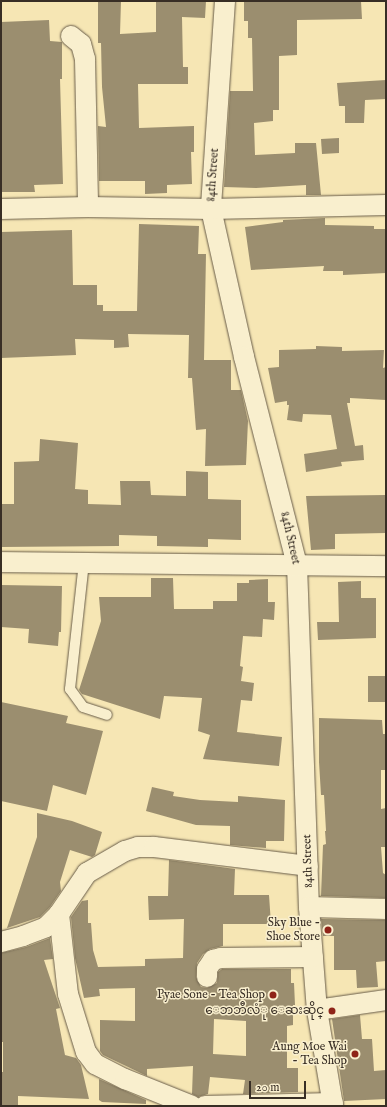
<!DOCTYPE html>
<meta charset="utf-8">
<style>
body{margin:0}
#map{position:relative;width:387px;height:1107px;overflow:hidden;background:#f6e6b4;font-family:"IM FELL English","Noto Sans Myanmar",serif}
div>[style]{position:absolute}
.building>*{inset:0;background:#9b8e6f}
.roads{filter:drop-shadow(0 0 1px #685c49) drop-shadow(0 0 1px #685c49)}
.lane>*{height:10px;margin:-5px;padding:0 5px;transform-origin:5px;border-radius:5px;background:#f9efce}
.street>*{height:20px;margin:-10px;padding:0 10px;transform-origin:10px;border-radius:10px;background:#f9efce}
.dots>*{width:11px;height:11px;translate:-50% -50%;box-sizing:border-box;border:2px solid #f9efce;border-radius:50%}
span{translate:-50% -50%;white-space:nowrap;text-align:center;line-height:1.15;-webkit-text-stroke:3px #f9efce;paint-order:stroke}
.street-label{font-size:12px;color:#382e25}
.poi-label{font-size:12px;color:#382e25}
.right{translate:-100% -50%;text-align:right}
.frame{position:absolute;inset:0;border:2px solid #382e25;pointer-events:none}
.scale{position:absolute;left:249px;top:1081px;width:57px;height:18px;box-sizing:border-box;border:2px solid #382e25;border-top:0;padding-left:5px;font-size:12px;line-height:14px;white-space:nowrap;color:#382e25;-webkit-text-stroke:3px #f9efce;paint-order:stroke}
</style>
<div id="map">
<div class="building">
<i style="clip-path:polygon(98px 1px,121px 1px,120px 34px,156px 32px,156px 1px,206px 1px,205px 18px,182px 17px,183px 67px,188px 67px,188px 84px,138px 84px,139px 128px,194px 126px,194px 152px,191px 152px,192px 184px,167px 185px,167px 193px,145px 194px,145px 181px,99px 181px,98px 126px,106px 127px,102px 87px,101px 43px,98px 43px)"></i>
<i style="clip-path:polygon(244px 1px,361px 1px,362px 19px,297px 20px,297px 55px,279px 56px,279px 110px,273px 110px,273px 121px,254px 123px,255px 155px,295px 153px,295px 143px,316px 143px,321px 195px,306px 195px,306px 185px,256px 188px,224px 187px,230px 91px,253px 91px,252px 38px,248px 38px,248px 21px,244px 21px)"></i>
<i style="clip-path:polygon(49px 20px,50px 41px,62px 42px,62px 79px,60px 79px,63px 184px,34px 185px,35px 192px,1px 192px,1px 22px)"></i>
<i style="clip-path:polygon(386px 80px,386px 99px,365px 100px,364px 123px,345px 123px,345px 106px,339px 106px,337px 83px)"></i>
<i style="clip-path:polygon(339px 138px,339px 153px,322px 154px,321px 139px)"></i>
<i style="clip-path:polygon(325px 218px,325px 225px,374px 226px,374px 229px,386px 229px,386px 273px,343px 275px,343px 271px,323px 271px,324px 266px,251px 270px,245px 227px,283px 222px,283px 220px)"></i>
<i style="clip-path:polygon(139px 224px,199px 226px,198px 254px,206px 254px,204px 360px,231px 360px,231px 390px,241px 390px,248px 421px,246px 465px,205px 466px,206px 429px,196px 430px,192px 378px,188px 378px,189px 335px,128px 334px,129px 347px,114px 348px,114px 340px,75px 339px,76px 355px,1px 358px,1px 232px,72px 230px,73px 285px,97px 285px,97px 305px,103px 305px,103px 311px,137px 311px)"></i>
<i style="clip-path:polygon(316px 346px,342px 347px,342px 351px,384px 350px,383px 368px,386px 367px,386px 400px,350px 398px,350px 403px,347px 403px,355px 446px,363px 445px,364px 460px,341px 462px,342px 466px,306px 472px,304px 454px,337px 449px,331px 415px,303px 414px,302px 422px,287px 420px,289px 405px,287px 405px,287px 401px,275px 403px,268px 368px,279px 367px,279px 350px,316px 349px)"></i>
<i style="clip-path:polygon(40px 439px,78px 443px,75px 489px,88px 490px,88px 504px,121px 505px,120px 481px,150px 481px,151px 495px,186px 496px,186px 471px,208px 472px,208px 499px,241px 500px,241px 540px,208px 539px,208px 547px,157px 546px,157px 536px,119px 535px,119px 546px,1px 547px,1px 504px,14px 504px,14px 462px,39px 461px)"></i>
<i style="clip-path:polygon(386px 495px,386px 533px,335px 534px,335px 549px,311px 550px,306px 496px)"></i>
<i style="clip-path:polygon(151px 578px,173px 578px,174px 609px,213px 609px,213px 601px,237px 601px,237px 583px,249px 583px,249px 580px,268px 579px,268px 602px,275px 602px,274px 620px,263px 619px,262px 637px,243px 636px,240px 666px,243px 667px,241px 681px,254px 683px,252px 701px,241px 700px,237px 732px,282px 737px,279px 766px,203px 759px,210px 735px,198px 731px,202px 698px,164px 696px,160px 719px,82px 694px,79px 690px,101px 621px,99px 597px,151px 597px)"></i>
<i style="clip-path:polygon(361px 581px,361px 598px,376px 598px,376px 638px,318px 640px,317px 622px,339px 622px,338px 582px)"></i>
<i style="clip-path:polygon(1px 585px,62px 586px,61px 632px,59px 632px,58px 646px,28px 643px,29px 629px,1px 627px)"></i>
<i style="clip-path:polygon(368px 676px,386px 676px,386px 702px,368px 702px)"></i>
<i style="clip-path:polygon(1px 702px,68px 716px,66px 723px,103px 731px,86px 795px,53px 785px,47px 811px,1px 801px)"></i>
<i style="clip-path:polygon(319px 718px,382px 720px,383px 734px,386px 734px,386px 770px,381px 770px,381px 809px,386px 808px,386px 847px,381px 847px,383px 873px,386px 875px,386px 898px,321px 896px,323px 845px,326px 844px,325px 831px,326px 831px,324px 795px,321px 795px,319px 762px)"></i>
<i style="clip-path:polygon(152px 787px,174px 792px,173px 796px,200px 800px,238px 802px,238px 796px,285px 800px,284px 841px,266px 841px,266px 848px,230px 845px,230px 826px,196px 825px,146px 811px)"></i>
<i style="clip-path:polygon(37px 813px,72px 821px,102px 832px,95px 855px,92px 857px,70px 850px,60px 882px,61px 891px,50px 907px,40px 917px,7px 928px,37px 837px)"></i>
<i style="clip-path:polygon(evenodd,169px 860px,235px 869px,234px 895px,269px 895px,271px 924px,223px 924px,223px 946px,210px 949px,203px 954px,197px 963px,196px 977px,201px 987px,207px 988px,217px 983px,218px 972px,222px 969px,291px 969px,291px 983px,294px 983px,295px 1005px,293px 1005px,293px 1025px,287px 1026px,287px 1068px,298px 1068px,298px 1092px,243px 1094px,245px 1080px,210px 1077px,208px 1094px,198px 1097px,192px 1094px,193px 1066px,147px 1069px,147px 1076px,103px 1055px,100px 1051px,100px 1020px,135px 1021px,135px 988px,99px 989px,100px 996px,84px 998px,75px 958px,71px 917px,82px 901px,88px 900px,88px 923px,91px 923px,93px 950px,98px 967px,145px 966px,145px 959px,183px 958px,184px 919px,149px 920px,148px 896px,168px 896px,169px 860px,214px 1019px,246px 1021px,246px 1056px,213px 1054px,214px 1019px)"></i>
<i style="clip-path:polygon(321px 919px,386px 920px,386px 961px,376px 962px,378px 987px,357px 988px,356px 970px,334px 970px,334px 936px,323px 936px)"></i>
<i style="clip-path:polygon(50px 938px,53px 959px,44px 960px,60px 1008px,56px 1009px,65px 1055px,76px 1058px,81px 1065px,89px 1099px,18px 1096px,18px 1106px,1px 1106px,1px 1072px,3px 1072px,3px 1042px,1px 1042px,1px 953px,26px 947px)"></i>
<i style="clip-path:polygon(360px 1015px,362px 1039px,372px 1039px,374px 1071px,386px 1070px,386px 1099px,344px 1101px,332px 1019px)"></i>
<i style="clip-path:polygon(99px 1079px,146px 1100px,146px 1104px,102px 1102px,99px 1100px)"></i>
</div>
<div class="roads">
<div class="lane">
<i style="left:84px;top:562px;width:128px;rotate:96.3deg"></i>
<i style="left:70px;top:689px;width:22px;rotate:54deg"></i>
<i style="left:83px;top:707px;width:25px;rotate:18deg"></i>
</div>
<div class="street">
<i style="left:225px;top:1px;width:208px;rotate:93.9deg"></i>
<i style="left:211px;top:209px;width:152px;rotate:77.4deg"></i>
<i style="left:244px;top:357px;width:215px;rotate:75.7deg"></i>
<i style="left:297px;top:565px;width:342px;rotate:88deg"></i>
<i style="left:309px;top:907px;width:103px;rotate:85.6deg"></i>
<i style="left:317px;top:1010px;width:97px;rotate:80.5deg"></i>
<i style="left:71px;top:36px;width:13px;rotate:39deg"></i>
<i style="left:81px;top:44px;width:16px;rotate:75deg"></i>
<i style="left:85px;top:59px;width:148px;rotate:88.8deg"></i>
<i style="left:1px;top:209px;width:87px;rotate:-1.3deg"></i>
<i style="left:88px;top:207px;width:123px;rotate:0.9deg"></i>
<i style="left:211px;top:209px;width:175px;rotate:-1.3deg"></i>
<i style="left:1px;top:562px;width:385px;rotate:0.6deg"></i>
<i style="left:309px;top:907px;width:77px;rotate:1.5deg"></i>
<i style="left:59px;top:914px;width:81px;rotate:83.6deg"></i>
<i style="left:68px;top:994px;width:61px;rotate:72.8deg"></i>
<i style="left:86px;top:1052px;width:15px;rotate:53deg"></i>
<i style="left:95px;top:1064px;width:34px;rotate:27deg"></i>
<i style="left:125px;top:1079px;width:72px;rotate:21.9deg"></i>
<i style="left:1px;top:942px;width:23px;rotate:-15deg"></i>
<i style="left:23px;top:936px;width:25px;rotate:-21deg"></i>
<i style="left:46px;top:927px;width:18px;rotate:-45deg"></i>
<i style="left:59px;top:914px;width:50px;rotate:-55.7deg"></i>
<i style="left:87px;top:873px;width:44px;rotate:-30.1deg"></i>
<i style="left:125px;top:851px;width:14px;rotate:-17deg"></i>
<i style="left:138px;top:847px;width:16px"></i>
<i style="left:154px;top:847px;width:155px;rotate:7deg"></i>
<i style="left:207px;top:977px;width:8px;rotate:-90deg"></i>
<i style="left:207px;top:969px;width:11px;rotate:-56deg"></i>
<i style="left:213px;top:960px;width:8px;rotate:-14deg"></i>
<i style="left:221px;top:958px;width:92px;rotate:-0.6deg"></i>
<i style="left:317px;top:1010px;width:70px;rotate:-8.2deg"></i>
<i style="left:205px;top:1106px;width:128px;rotate:-1.3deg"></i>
</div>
</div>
<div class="dots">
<i style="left:328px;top:930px;background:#8f2418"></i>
<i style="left:273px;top:995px;background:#8f2418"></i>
<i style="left:332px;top:1011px;background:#8f2418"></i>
<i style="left:355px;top:1054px;background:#8f2418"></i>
</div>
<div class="street-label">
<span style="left:213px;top:175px;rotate:-86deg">84th Street</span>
<span style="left:290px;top:538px;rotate:77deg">84th Street</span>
<span style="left:308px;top:861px;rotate:-92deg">84th Street</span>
</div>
<div class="poi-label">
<span class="right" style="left:320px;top:930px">Sky Blue -<br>Shoe Store</span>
<span class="right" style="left:265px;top:995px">Pyae Sone - Tea Shop</span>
<span class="right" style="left:324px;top:1011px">ေဘဘီလံု ေဆးဆိုင္</span>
<span class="right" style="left:347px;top:1054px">Aung Moe Wai<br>- Tea Shop</span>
</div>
<div class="frame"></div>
<div class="scale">20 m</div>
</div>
